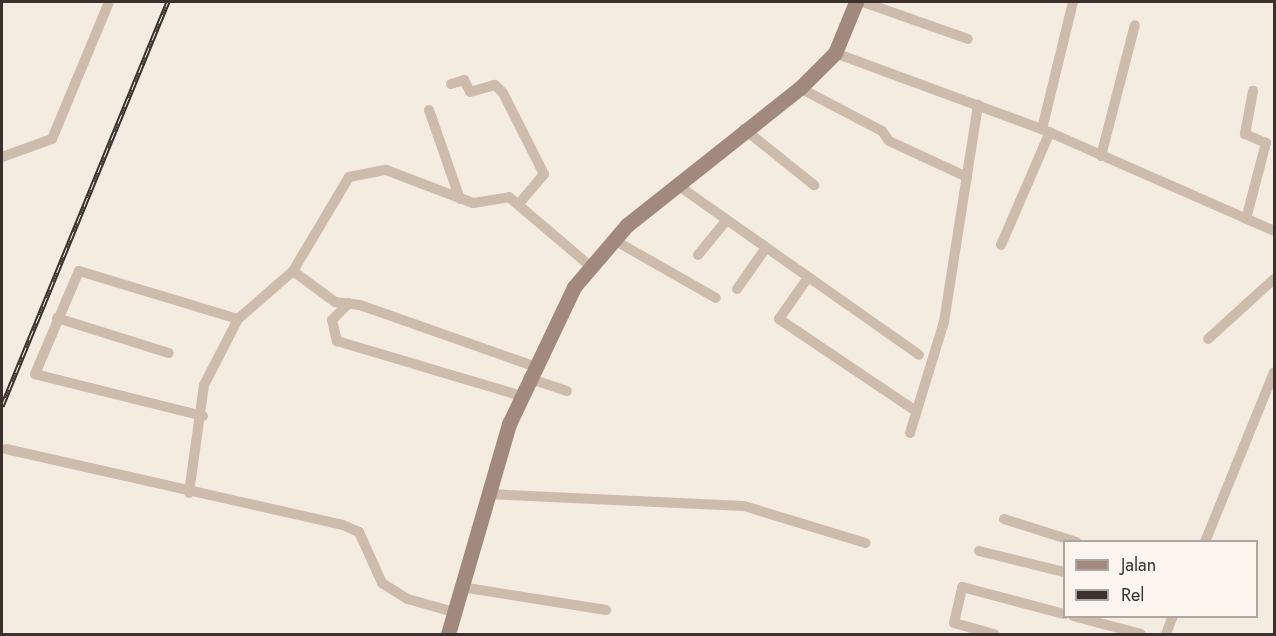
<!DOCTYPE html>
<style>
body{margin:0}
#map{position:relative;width:1276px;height:636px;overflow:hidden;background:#f4ebe1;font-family:Jost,sans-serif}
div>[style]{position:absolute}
.street>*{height:10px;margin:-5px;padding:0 5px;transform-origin:5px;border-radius:5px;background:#cdbbac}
.secondary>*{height:15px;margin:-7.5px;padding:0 7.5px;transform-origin:7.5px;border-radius:7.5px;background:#a18a7d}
.rail>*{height:5px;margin-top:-2.5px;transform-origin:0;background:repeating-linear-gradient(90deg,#fbf5ee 0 9px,#3b302b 0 18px);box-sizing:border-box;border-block:2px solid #3b302b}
span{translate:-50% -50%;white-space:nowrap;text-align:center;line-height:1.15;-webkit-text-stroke:5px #fbf5ee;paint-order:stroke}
.frame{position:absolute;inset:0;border:3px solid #3b302b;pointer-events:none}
.legend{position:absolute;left:1063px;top:540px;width:195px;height:78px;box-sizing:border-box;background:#fbf5ee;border:2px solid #aea6a0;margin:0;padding:8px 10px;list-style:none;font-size:18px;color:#3b302b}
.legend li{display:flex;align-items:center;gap:12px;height:30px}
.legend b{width:30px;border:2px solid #aea6a0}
</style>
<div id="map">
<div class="street">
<i style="left:863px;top:2px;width:111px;rotate:19.4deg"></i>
<i style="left:835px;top:53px;width:221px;rotate:20.2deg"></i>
<i style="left:1042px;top:129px;width:253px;rotate:23.7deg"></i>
<i style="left:451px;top:84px;width:14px;rotate:-17deg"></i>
<i style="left:464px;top:80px;width:13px;rotate:63deg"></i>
<i style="left:470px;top:92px;width:26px;rotate:-16deg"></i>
<i style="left:495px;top:85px;width:11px;rotate:45deg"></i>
<i style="left:503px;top:93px;width:91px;rotate:63.2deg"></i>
<i style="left:544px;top:174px;width:40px;rotate:130deg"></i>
<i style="left:800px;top:88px;width:93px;rotate:27.7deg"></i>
<i style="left:882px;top:131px;width:12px;rotate:55deg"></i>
<i style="left:889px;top:141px;width:86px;rotate:24.8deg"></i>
<i style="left:429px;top:110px;width:94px;rotate:70.8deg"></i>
<i style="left:744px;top:129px;width:90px;rotate:38.7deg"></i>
<i style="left:1042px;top:129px;width:131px;rotate:-76.3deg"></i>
<i style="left:1101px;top:156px;width:135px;rotate:-75.5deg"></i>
<i style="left:2px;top:157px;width:53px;rotate:-19.8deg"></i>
<i style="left:52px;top:139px;width:148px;rotate:-67.4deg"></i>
<i style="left:676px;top:184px;width:297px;rotate:35.1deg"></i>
<i style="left:1246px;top:219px;width:79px;rotate:-75.3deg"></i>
<i style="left:1266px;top:143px;width:23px;rotate:-157deg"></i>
<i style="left:1245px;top:134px;width:44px;rotate:-79.5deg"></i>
<i style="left:614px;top:240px;width:117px;rotate:29.6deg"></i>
<i style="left:1001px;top:245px;width:123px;rotate:-66.6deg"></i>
<i style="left:698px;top:255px;width:43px;rotate:-50.7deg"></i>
<i style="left:293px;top:271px;width:52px;rotate:36.4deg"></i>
<i style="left:335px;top:302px;width:25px;rotate:7deg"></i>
<i style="left:360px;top:305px;width:183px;rotate:19.4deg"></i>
<i style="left:807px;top:279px;width:49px;rotate:125deg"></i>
<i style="left:779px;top:319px;width:165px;rotate:33.9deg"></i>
<i style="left:737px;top:289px;width:49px;rotate:-55deg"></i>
<i style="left:349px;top:303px;width:24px;rotate:135deg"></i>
<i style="left:332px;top:320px;width:22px;rotate:77deg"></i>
<i style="left:337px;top:341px;width:192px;rotate:16.6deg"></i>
<i style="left:57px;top:318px;width:117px;rotate:17.4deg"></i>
<i style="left:1208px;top:339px;width:89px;rotate:-42.3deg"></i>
<i style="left:528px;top:378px;width:41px;rotate:18.4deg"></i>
<i style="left:203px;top:416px;width:173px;rotate:-166deg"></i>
<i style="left:35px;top:374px;width:112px;rotate:-66.9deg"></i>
<i style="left:79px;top:271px;width:166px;rotate:16.8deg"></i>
<i style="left:238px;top:319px;width:73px;rotate:-41.1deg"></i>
<i style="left:293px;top:271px;width:109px;rotate:-59.2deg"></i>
<i style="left:349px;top:177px;width:38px;rotate:-11deg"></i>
<i style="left:386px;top:170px;width:93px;rotate:20.8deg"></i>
<i style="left:473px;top:203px;width:36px;rotate:-9deg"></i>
<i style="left:509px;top:197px;width:105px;rotate:40.4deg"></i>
<i style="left:910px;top:433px;width:116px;rotate:-73deg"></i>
<i style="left:944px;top:322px;width:220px;rotate:-81.1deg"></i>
<i style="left:6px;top:449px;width:345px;rotate:12.7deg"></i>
<i style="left:343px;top:525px;width:17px;rotate:24deg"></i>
<i style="left:359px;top:532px;width:56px;rotate:65.7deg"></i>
<i style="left:382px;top:583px;width:31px;rotate:32deg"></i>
<i style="left:408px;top:599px;width:48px;rotate:15.8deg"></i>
<i style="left:189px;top:493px;width:109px;rotate:-82.1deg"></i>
<i style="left:204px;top:385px;width:74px;rotate:-62.7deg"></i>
<i style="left:487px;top:494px;width:257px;rotate:2.7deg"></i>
<i style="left:744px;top:506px;width:127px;rotate:16.9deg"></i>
<i style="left:1004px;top:519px;width:76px;rotate:17.7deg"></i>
<i style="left:1205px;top:542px;width:183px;rotate:-67.9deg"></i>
<i style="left:979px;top:551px;width:88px;rotate:13.9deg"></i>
<i style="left:461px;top:587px;width:147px;rotate:9deg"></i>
<i style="left:1073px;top:616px;width:70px;rotate:14.8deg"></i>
<i style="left:994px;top:634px;width:41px;rotate:-164.6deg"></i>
<i style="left:954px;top:623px;width:37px;rotate:-77deg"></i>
<i style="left:962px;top:587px;width:106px;rotate:14.8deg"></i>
<i style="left:1166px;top:634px;width:19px;rotate:-69deg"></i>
</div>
<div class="secondary">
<i style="left:448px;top:634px;width:219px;rotate:-73.8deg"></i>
<i style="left:509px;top:424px;width:152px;rotate:-64.6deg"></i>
<i style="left:574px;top:287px;width:82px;rotate:-49.5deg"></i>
<i style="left:627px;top:225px;width:221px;rotate:-38.4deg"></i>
<i style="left:800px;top:88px;width:49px;rotate:-45deg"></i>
<i style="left:835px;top:53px;width:55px;rotate:-67.6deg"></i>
</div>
<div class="rail">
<i style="left:2px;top:406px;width:437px;rotate:-67.7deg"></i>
</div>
<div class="frame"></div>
<ul class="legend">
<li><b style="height:8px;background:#a18a7d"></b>Jalan</li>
<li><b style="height:8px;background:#3b302b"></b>Rel</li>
</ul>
</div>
